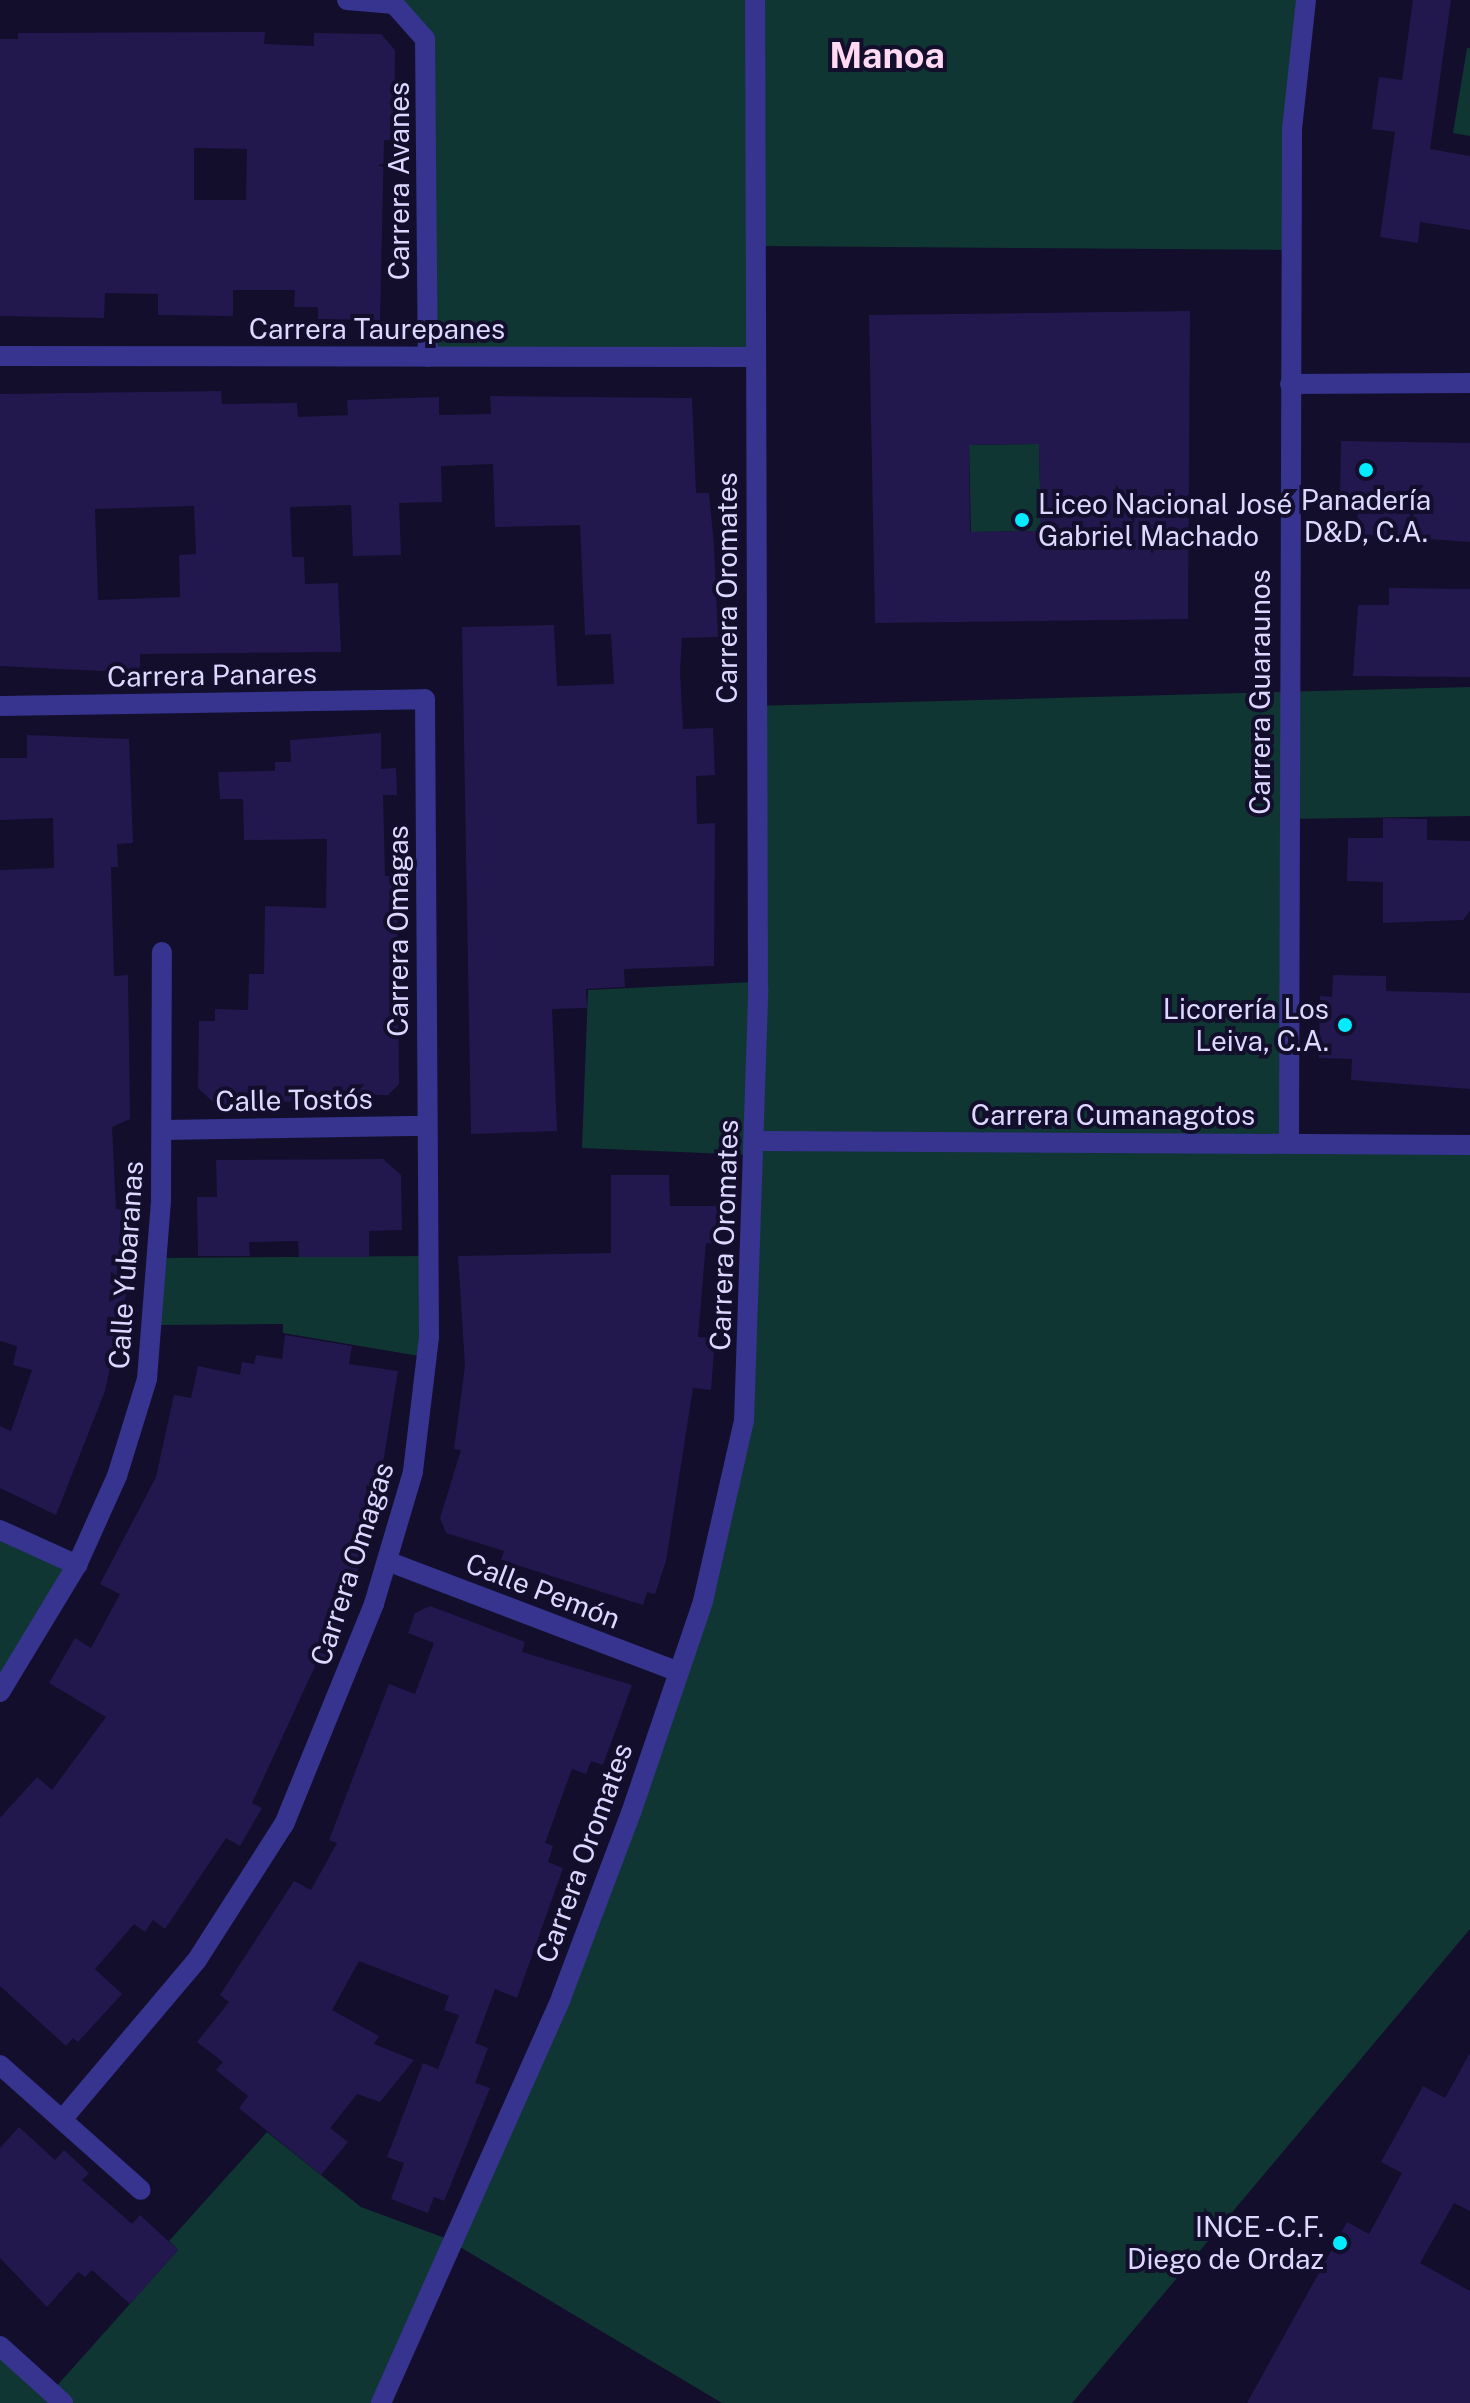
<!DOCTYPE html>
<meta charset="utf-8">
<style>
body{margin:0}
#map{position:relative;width:1470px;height:2403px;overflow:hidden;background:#120e2b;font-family:"Public Sans",sans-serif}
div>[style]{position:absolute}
.green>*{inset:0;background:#103634}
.building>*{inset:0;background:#22184e}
.minor>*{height:20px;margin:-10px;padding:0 10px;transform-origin:10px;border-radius:10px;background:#36348f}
.dots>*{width:22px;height:22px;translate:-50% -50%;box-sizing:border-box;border:4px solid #120e2b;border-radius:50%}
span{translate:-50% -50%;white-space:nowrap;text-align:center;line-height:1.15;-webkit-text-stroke:8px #120e2b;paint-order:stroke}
.street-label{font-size:28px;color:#dcd8ff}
.poi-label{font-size:28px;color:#dcd8ff}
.left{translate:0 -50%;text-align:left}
.right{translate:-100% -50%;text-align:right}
.district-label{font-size:36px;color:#ffdaf2;font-weight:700}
</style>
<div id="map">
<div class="green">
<i style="clip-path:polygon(347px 0,1306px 0,1291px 250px,753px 246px,754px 357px,428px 357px,427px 56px,407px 11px)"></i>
<i style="clip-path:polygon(1467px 48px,1470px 48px,1470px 136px,1453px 133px)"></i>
<i style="clip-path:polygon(1039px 444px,1041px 531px,971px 532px,969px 445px)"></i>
<i style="clip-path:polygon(1470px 687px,1470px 816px,1289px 819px,1289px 1144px,1470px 1145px,1470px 1929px,1072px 2403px,722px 2403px,455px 2244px,561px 1998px,703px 1601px,744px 1421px,756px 706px)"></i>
<i style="clip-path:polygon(754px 982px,753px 1155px,582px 1148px,588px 990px)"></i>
<i style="clip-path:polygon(428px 1256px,425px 1357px,283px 1333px,283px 1324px,157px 1325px,161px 1258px)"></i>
<i style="clip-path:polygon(0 1534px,73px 1566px,0 1687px)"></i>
<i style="clip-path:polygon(267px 2132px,361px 2207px,453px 2241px,376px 2403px,70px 2403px,54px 2389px,178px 2250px,169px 2241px)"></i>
<i style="clip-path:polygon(0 2346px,63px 2403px,0 2403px)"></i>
</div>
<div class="building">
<i style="clip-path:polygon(1413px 0,1451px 0,1430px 149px,1470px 156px,1470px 230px,1420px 222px,1418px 243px,1380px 237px,1395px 132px,1372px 129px,1379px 77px,1402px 80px)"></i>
<i style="clip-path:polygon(evenodd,265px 32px,264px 44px,314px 46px,314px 33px,381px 34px,395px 50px,394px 140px,384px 140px,380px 320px,318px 319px,318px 307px,294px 307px,295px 290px,233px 290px,233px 316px,158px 315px,158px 294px,105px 293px,104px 318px,0 316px,0 39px,18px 39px,18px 33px,265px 32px,194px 148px,247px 149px,246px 200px,194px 200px,194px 148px)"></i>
<i style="clip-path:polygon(evenodd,1190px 311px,1188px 619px,875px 623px,869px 315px,1190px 311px,1039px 444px,1041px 531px,970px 532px,969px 445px,1039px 444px)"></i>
<i style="clip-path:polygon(evenodd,221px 391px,222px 404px,297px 403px,298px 417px,348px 415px,347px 400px,439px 397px,439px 415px,491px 414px,490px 396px,692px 398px,696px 493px,709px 493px,714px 545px,718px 637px,682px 638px,680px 672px,683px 729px,713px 728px,715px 775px,696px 776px,697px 824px,715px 823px,714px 966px,624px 969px,625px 987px,586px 989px,587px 1008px,552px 1009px,557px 1131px,471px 1134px,462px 627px,554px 625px,557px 686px,614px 684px,611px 634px,585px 635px,580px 525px,495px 527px,493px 464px,441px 466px,442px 502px,399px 503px,401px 555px,353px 556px,351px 505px,290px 507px,292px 557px,304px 557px,305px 584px,338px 583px,341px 652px,140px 654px,140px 668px,101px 671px,0 666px,0 394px,221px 391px,194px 506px,196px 554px,179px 555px,180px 597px,98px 600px,95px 509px,194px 506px)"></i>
<i style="clip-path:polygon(1341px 441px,1470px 443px,1470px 542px,1357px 534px,1358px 496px,1340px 496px)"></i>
<i style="clip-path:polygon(1389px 588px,1470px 589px,1470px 677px,1353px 676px,1358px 605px,1389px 605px)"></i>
<i style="clip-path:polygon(381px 733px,381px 769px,396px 768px,397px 795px,383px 795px,385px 876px,397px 876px,399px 1084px,388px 1095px,298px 1093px,298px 1101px,216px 1105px,198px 1088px,199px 1021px,215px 1021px,215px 1009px,248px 1010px,249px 974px,264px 974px,265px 906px,326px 908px,327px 839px,244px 840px,243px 799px,220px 799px,218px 772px,275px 771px,275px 762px,291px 762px,290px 740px)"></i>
<i style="clip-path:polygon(27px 735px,129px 739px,133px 843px,117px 844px,118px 867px,111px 867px,114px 976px,128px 975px,130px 1119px,112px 1127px,116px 1209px,132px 1211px,128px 1285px,105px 1391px,56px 1515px,0 1488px,0 1426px,11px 1431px,32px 1370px,13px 1365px,17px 1346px,0 1341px,0 870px,54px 868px,53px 818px,0 820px,0 758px,27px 758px)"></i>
<i style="clip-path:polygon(1383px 818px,1427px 819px,1427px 840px,1470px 841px,1470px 911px,1463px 920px,1383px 923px,1383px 882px,1347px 881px,1348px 838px,1383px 838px)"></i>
<i style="clip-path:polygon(1333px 975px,1386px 976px,1386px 991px,1470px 993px,1470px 1089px,1351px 1080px,1352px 1059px,1319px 1058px,1320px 996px,1332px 997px)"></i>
<i style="clip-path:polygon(383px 1159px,401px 1175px,402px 1230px,369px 1231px,369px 1257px,299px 1257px,298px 1241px,249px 1242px,250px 1256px,198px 1256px,197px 1197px,217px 1197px,216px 1160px)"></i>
<i style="clip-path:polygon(611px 1175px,669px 1175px,670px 1206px,718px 1206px,718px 1244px,706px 1243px,698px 1337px,715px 1338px,711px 1390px,693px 1388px,666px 1561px,655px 1594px,647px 1592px,643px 1605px,501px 1560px,504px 1551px,446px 1533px,440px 1518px,461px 1450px,454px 1449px,465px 1366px,458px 1256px,611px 1253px)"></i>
<i style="clip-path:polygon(285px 1335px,352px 1346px,349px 1364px,398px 1371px,377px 1500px,352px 1590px,326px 1668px,316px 1664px,252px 1803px,262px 1808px,240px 1846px,226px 1838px,165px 1929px,153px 1920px,145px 1932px,134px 1924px,95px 1969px,122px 1994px,78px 2042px,73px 2038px,66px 2046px,0 1986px,0 1818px,37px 1777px,52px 1790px,106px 1717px,49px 1683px,75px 1638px,91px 1648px,120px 1594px,100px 1584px,156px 1477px,174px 1395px,191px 1398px,198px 1366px,240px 1375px,242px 1362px,254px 1364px,256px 1355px,282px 1359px)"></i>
<i style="clip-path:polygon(430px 1606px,525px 1642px,522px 1652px,632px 1685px,603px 1765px,591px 1761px,586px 1774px,572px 1769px,545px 1843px,553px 1846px,548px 1862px,563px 1868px,517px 1998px,495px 1989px,475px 2043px,488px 2048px,475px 2083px,490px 2088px,444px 2201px,434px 2197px,428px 2213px,391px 2199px,404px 2163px,387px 2157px,423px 2063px,438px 2069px,459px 2015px,444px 2010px,449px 1996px,359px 1961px,332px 2010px,379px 2036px,374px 2044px,414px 2060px,380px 2102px,357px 2094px,330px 2128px,348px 2142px,321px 2175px,239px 2108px,248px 2096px,216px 2070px,223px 2062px,197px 2042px,229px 2002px,220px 1995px,294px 1881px,311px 1890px,337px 1843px,329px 1840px,389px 1684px,415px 1694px,434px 1643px,408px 1633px,415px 1613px)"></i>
<i style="clip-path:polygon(1470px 2053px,1470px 2211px,1454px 2203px,1420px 2263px,1470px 2291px,1470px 2403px,1247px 2403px,1347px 2222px,1369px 2234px,1402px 2173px,1381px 2162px,1423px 2086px,1445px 2098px)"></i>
<i style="clip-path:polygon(19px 2127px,55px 2160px,64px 2150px,89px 2173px,82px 2180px,132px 2224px,140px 2215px,178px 2250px,130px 2304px,92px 2270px,85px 2277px,78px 2272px,47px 2307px,0 2258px,0 2148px)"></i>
</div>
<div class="minor">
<i style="left:347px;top:0;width:47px;rotate:4.9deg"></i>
<i style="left:394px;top:4px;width:47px;rotate:48.5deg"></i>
<i style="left:425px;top:39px;width:318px;rotate:89.5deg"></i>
<i style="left:0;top:356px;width:754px;rotate:0.08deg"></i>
<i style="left:1290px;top:384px;width:180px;rotate:-0.3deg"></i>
<i style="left:0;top:706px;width:425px;rotate:-0.9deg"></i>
<i style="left:425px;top:699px;width:638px;rotate:89.64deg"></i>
<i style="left:429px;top:1337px;width:136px;rotate:96.8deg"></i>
<i style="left:413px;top:1472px;width:138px;rotate:106.5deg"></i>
<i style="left:374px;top:1604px;width:238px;rotate:112.2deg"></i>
<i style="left:284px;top:1824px;width:161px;rotate:122.6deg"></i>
<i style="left:197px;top:1960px;width:209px;rotate:130.2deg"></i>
<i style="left:162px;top:1130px;width:265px;rotate:-0.9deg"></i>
<i style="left:756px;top:1141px;width:714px;rotate:0.32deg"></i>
<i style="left:1289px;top:1144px;width:1015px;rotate:-89.83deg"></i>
<i style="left:1292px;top:129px;width:130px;rotate:-83.8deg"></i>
<i style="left:0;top:1530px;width:85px;rotate:24.4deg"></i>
<i style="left:387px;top:1561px;width:312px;rotate:20.8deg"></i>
<i style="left:0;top:1692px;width:149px;rotate:-58.8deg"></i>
<i style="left:77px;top:1565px;width:98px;rotate:-65.8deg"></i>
<i style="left:117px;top:1476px;width:102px;rotate:-72.8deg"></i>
<i style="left:147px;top:1379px;width:179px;rotate:-85.5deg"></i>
<i style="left:161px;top:1201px;width:249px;rotate:-89.8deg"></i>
<i style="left:0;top:2065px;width:188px;rotate:41.6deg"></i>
<i style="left:0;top:2346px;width:85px;rotate:42.1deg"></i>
<i style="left:381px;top:2403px;width:443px;rotate:-66deg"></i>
<i style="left:561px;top:1998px;width:198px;rotate:-69.3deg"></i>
<i style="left:631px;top:1813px;width:224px;rotate:-71.2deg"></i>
<i style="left:703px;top:1601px;width:185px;rotate:-77.2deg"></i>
<i style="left:744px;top:1421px;width:433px;rotate:-88.1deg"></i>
<i style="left:758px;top:988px;width:988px;rotate:-90.17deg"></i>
</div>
<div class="dots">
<i style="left:1366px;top:470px;background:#04eaff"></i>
<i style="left:1022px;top:520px;background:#04eaff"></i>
<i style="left:1345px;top:1025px;background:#04eaff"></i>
<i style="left:1340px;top:2243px;background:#04eaff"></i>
</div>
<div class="street-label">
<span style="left:399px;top:181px;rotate:-90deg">Carrera Avanes</span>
<span style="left:377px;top:329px">Carrera Taurepanes</span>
<span style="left:727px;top:588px;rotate:-90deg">Carrera Oromates</span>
<span style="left:212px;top:675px;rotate:-1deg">Carrera Panares</span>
<span style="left:1260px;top:692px;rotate:-90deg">Carrera Guaraunos</span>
<span style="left:398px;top:931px;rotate:-90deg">Carrera Omagas</span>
<span style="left:294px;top:1100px;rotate:-1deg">Calle Tostós</span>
<span style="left:1113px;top:1115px">Carrera Cumanagotos</span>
<span style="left:724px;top:1235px;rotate:-88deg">Carrera Oromates</span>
<span style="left:126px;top:1265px;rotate:-86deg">Calle Yubaranas</span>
<span style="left:352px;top:1564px;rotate:-72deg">Carrera Omagas</span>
<span style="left:543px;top:1591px;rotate:21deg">Calle Pemón</span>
<span style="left:584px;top:1853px;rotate:-70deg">Carrera Oromates</span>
</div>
<div class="poi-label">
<span style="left:1366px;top:516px">Panadería<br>D&amp;D, C.A.</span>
<span class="left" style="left:1038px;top:520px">Liceo Nacional José<br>Gabriel Machado</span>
<span class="right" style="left:1329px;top:1025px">Licorería Los<br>Leiva, C.A.</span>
<span class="right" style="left:1324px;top:2243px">INCE - C.F.<br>Diego de Ordaz</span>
</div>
<div class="district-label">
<span style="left:887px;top:56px">Manoa</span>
</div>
</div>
